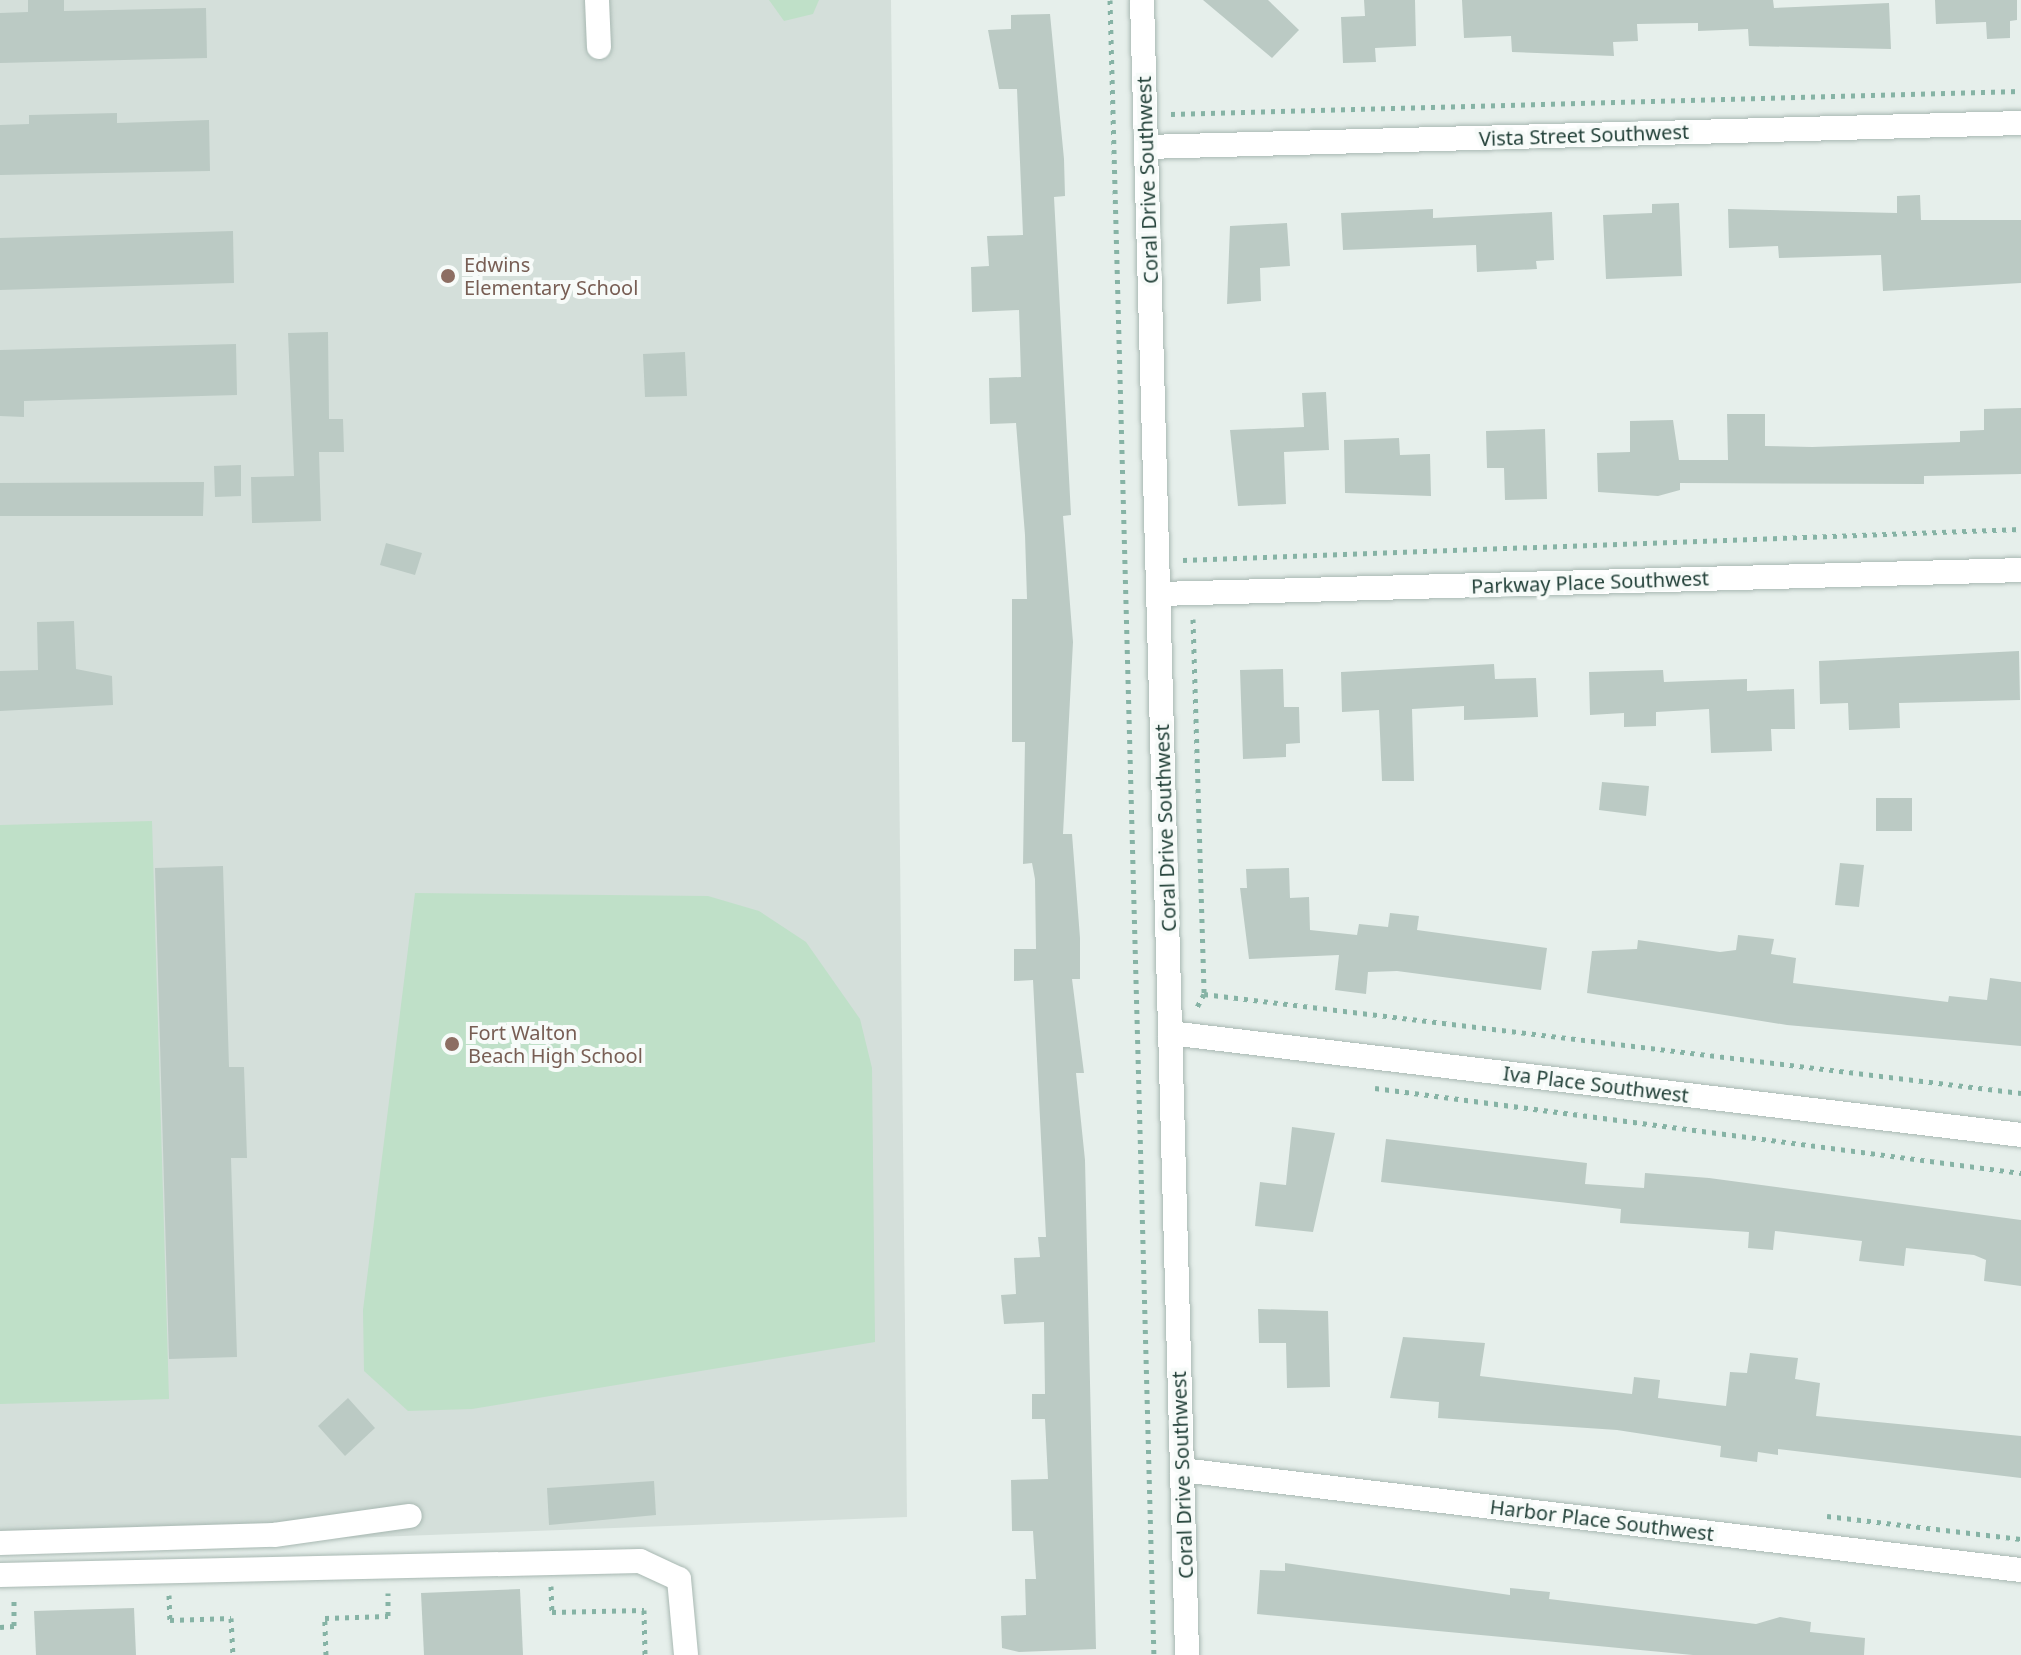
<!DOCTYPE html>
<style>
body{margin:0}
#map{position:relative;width:2021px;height:1655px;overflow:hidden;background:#e6efeb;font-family:"Noto Sans",sans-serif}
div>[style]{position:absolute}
.built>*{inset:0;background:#d4dfda}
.green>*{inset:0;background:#bfe0c8}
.building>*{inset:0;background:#bbcac4}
.path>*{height:5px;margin-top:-2.5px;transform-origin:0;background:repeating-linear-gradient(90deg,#86b3a5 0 4px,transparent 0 10px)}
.roads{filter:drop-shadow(0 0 2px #a8b8b2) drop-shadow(0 0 2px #a8b8b2)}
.minor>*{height:24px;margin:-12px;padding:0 12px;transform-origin:12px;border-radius:12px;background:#fff}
.dots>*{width:22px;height:22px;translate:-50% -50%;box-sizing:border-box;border:4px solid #f7fbf9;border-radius:50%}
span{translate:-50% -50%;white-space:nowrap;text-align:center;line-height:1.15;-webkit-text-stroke:8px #f7fbf9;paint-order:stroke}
.street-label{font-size:20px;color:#24423a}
.education-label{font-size:20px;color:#785e54}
.left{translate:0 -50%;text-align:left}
</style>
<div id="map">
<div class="built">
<i style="clip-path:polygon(0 0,891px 0,907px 1517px,0 1551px)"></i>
</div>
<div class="green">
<i style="clip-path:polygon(769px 0,819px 0,813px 14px,784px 21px)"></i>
<i style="clip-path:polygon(152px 821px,169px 1399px,0 1404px,0 825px)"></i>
<i style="clip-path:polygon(415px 893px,708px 896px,759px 911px,806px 942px,860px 1019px,872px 1068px,875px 1342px,472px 1409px,408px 1411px,364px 1371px,363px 1310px)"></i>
</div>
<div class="building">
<i style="clip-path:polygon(28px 0,64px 0,64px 11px,206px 8px,207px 58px,0 63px,0 13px,28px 12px)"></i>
<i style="clip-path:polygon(1203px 0,1268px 0,1299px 30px,1272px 58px)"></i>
<i style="clip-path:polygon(1364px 0,1415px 0,1416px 46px,1375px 48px,1376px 62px,1343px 63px,1341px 17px,1365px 16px)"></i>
<i style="clip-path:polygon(1462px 0,1773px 0,1774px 8px,1889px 3px,1891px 49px,1749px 46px,1748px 29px,1698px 31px,1698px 23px,1637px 24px,1638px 41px,1613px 42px,1614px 56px,1512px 52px,1511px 36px,1464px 38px)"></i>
<i style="clip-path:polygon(1935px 0,2017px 0,2017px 20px,2010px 21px,2010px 38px,1987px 39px,1986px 22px,1936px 24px)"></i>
<i style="clip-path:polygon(1050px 14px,1064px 159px,1065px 196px,1054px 197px,1071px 515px,1063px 516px,1073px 642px,1063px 834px,1072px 834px,1080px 938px,1080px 979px,1072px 979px,1084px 1073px,1076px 1073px,1085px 1160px,1096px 1649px,1019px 1652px,1002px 1648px,1001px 1616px,1026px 1615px,1025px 1579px,1036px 1579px,1033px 1531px,1012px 1531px,1011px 1480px,1048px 1479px,1045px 1419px,1032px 1419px,1032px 1394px,1045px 1394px,1044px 1322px,1004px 1324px,1001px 1295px,1016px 1294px,1014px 1258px,1040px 1257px,1038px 1237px,1046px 1237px,1033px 980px,1014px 981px,1014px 949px,1036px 949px,1035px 879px,1032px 863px,1023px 864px,1025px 742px,1012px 742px,1012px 599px,1027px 599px,1025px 535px,1016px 423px,990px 424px,989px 378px,1021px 377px,1019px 310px,972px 312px,971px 267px,989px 266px,987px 236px,1023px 235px,1017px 89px,999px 89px,988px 30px,1011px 29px,1011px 15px)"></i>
<i style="clip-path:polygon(117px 113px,117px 123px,209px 120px,210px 171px,0 175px,0 125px,29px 124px,29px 115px)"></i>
<i style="clip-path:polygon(1920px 195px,1921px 220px,2021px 220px,2021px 283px,1883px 291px,1881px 255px,1779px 258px,1778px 246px,1729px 248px,1728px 209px,1897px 213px,1897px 196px)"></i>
<i style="clip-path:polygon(1679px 203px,1682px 276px,1606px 279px,1603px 215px,1652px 213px,1652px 204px)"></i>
<i style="clip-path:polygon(1433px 209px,1433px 218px,1552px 212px,1554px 260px,1536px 261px,1537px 269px,1477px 272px,1476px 245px,1343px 250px,1341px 213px)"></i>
<i style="clip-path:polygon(1287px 223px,1290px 266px,1260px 268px,1261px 301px,1227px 304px,1230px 226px)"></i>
<i style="clip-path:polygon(233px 231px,234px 283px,0 290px,0 238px)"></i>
<i style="clip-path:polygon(328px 332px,329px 419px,343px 419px,344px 452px,319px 452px,321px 521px,252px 523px,251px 477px,294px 476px,288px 333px)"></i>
<i style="clip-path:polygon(236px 344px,237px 395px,24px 401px,24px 417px,0 416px,0 350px)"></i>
<i style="clip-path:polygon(685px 352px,687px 396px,645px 397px,643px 354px)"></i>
<i style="clip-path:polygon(1326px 392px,1329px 450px,1284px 452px,1286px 504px,1238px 506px,1230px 430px,1304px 427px,1302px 393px)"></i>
<i style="clip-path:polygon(2021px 408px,2021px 474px,1924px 476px,1924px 484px,1680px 483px,1680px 490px,1658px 496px,1598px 492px,1597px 453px,1630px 452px,1630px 421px,1673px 420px,1679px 460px,1728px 460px,1727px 414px,1765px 414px,1765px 446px,1812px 447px,1960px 442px,1960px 431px,1984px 430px,1984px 409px)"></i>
<i style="clip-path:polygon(1545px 429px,1547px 499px,1505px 500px,1504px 468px,1487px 468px,1486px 431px)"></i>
<i style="clip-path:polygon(1399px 438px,1400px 455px,1430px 454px,1431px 496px,1345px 493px,1344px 440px)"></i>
<i style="clip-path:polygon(241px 465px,241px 496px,215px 497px,214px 466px)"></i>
<i style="clip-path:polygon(204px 482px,203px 516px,0 516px,0 483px)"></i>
<i style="clip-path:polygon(386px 543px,422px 553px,415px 575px,380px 565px)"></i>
<i style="clip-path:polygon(74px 621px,76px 669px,112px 676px,113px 705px,0 711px,0 671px,38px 670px,37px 622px)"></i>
<i style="clip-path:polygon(2019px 651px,2020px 700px,1899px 703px,1900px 728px,1849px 730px,1848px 703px,1820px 704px,1819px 661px)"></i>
<i style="clip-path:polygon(1494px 664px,1495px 679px,1536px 678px,1538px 717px,1464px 720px,1464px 706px,1412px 709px,1414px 781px,1382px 781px,1379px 710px,1342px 712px,1341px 672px)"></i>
<i style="clip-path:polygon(1283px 669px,1284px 707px,1299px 707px,1300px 743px,1286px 744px,1286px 757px,1243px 759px,1240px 670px)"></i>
<i style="clip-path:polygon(1663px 670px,1664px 682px,1747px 679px,1747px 691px,1794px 689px,1795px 729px,1771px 729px,1772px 751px,1711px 753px,1709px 709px,1656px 712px,1656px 726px,1624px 727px,1624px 713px,1590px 715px,1589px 672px)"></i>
<i style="clip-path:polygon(1602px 782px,1649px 786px,1646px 816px,1599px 810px)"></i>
<i style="clip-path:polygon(1876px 798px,1912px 798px,1912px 831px,1876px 831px)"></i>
<i style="clip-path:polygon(1840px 863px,1864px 865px,1859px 907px,1835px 905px)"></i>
<i style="clip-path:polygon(223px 866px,229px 1067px,244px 1067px,247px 1158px,231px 1158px,237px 1357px,169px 1359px,155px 868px)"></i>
<i style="clip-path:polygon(1289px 868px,1290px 898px,1309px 897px,1310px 930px,1357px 935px,1359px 924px,1388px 927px,1390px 913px,1419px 916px,1417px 930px,1547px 948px,1541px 990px,1397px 971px,1368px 972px,1366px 994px,1335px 990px,1339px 955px,1249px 959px,1240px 888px,1247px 888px,1246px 869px)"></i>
<i style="clip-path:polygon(1738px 935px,1774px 939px,1771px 954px,1796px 958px,1793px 983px,1948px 1002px,1949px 996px,1987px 1000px,1990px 978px,2021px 982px,2021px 1046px,1787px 1025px,1587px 993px,1592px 951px,1637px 949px,1638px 940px,1720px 952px,1736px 950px)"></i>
<i style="clip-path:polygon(1292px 1127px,1335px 1133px,1313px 1232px,1255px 1226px,1260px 1182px,1286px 1185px)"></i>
<i style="clip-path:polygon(1386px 1139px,1587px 1163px,1585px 1184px,1644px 1188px,1645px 1173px,1709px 1178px,2021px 1220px,2021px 1286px,1984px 1281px,1986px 1260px,1974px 1255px,1906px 1248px,1904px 1266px,1859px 1261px,1862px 1241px,1775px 1231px,1773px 1250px,1748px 1248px,1749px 1232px,1620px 1223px,1621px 1209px,1381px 1182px)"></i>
<i style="clip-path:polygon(1258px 1309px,1328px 1311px,1330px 1387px,1287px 1388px,1286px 1343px,1259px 1343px)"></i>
<i style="clip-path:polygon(1403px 1337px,1485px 1343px,1480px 1376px,1632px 1394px,1634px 1377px,1660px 1380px,1658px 1398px,1726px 1406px,1730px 1372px,1747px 1373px,1750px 1353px,1798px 1358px,1795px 1379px,1820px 1383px,1816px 1416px,2021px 1436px,2021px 1478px,1778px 1449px,1778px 1455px,1758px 1452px,1757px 1462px,1720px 1457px,1721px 1446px,1617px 1430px,1438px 1418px,1439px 1402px,1390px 1398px)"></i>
<i style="clip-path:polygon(348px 1398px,375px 1428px,345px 1456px,318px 1426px)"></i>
<i style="clip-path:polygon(654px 1481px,656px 1515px,549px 1525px,547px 1488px)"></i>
<i style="clip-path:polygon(1285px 1563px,1510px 1595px,1510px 1588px,1550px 1592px,1549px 1599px,1756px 1624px,1780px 1617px,1811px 1622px,1810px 1632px,1865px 1638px,1864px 1655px,1693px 1655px,1257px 1614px,1260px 1570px,1285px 1571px)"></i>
<i style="clip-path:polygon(520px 1589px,523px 1655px,424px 1655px,421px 1593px)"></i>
<i style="clip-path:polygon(134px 1608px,136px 1655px,36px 1655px,34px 1611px)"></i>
</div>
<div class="path">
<i style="left:1110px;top:0;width:1656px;rotate:88.48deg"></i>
<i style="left:1171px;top:114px;width:850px;rotate:-1.55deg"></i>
<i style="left:1183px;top:560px;width:839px;rotate:-2.12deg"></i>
<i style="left:1193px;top:619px;width:375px;rotate:88.3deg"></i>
<i style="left:1204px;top:994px;width:15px;rotate:118deg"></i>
<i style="left:1204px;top:994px;width:823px;rotate:6.91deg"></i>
<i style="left:1375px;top:1088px;width:652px;rotate:7.5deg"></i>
<i style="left:1827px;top:1516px;width:195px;rotate:6.8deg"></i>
<i style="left:551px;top:1586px;width:26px;rotate:88deg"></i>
<i style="left:552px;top:1612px;width:92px;rotate:-1.2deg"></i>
<i style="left:644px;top:1610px;width:45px;rotate:88.7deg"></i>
<i style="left:169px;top:1595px;width:25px;rotate:88deg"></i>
<i style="left:170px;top:1620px;width:61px;rotate:-1.9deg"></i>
<i style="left:231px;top:1618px;width:37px;rotate:87deg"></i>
<i style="left:0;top:1627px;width:14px;rotate:-4deg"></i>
<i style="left:14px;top:1626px;width:25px;rotate:-90deg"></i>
<i style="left:326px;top:1655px;width:37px;rotate:-92deg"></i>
<i style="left:325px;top:1618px;width:63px;rotate:-1.8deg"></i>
<i style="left:388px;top:1616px;width:23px;rotate:-90deg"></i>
</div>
<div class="roads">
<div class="minor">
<i style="left:597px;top:0;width:47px;rotate:87.6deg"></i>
<i style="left:1142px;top:0;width:1656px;rotate:88.44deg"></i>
<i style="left:1146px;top:147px;width:875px;rotate:-1.57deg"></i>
<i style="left:1159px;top:594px;width:862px;rotate:-1.59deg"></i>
<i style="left:1170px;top:1033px;width:857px;rotate:6.83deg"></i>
<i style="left:1182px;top:1470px;width:845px;rotate:6.8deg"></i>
<i style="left:0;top:1543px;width:274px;rotate:-1.7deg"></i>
<i style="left:274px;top:1535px;width:137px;rotate:-8deg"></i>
<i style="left:0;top:1575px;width:640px;rotate:-1.25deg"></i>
<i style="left:640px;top:1561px;width:43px;rotate:24.8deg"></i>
<i style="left:679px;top:1579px;width:76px;rotate:84.7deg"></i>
</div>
</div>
<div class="dots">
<i style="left:448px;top:276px;background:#8d6e63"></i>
<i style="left:452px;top:1044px;background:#8d6e63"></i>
</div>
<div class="street-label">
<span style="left:1584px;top:135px;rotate:-2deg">Vista Street Southwest</span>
<span style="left:1147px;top:180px;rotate:-92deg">Coral Drive Southwest</span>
<span style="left:1590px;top:582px;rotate:-2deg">Parkway Place Southwest</span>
<span style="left:1165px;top:828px;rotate:-92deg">Coral Drive Southwest</span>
<span style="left:1596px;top:1084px;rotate:7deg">Iva Place Southwest</span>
<span style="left:1182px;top:1475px;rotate:-92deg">Coral Drive Southwest</span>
<span style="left:1602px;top:1520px;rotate:7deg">Harbor Place Southwest</span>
</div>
<div class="education-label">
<span class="left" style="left:464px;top:276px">Edwins<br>Elementary School</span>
<span class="left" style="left:468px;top:1044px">Fort Walton<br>Beach High School</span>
</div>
</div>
